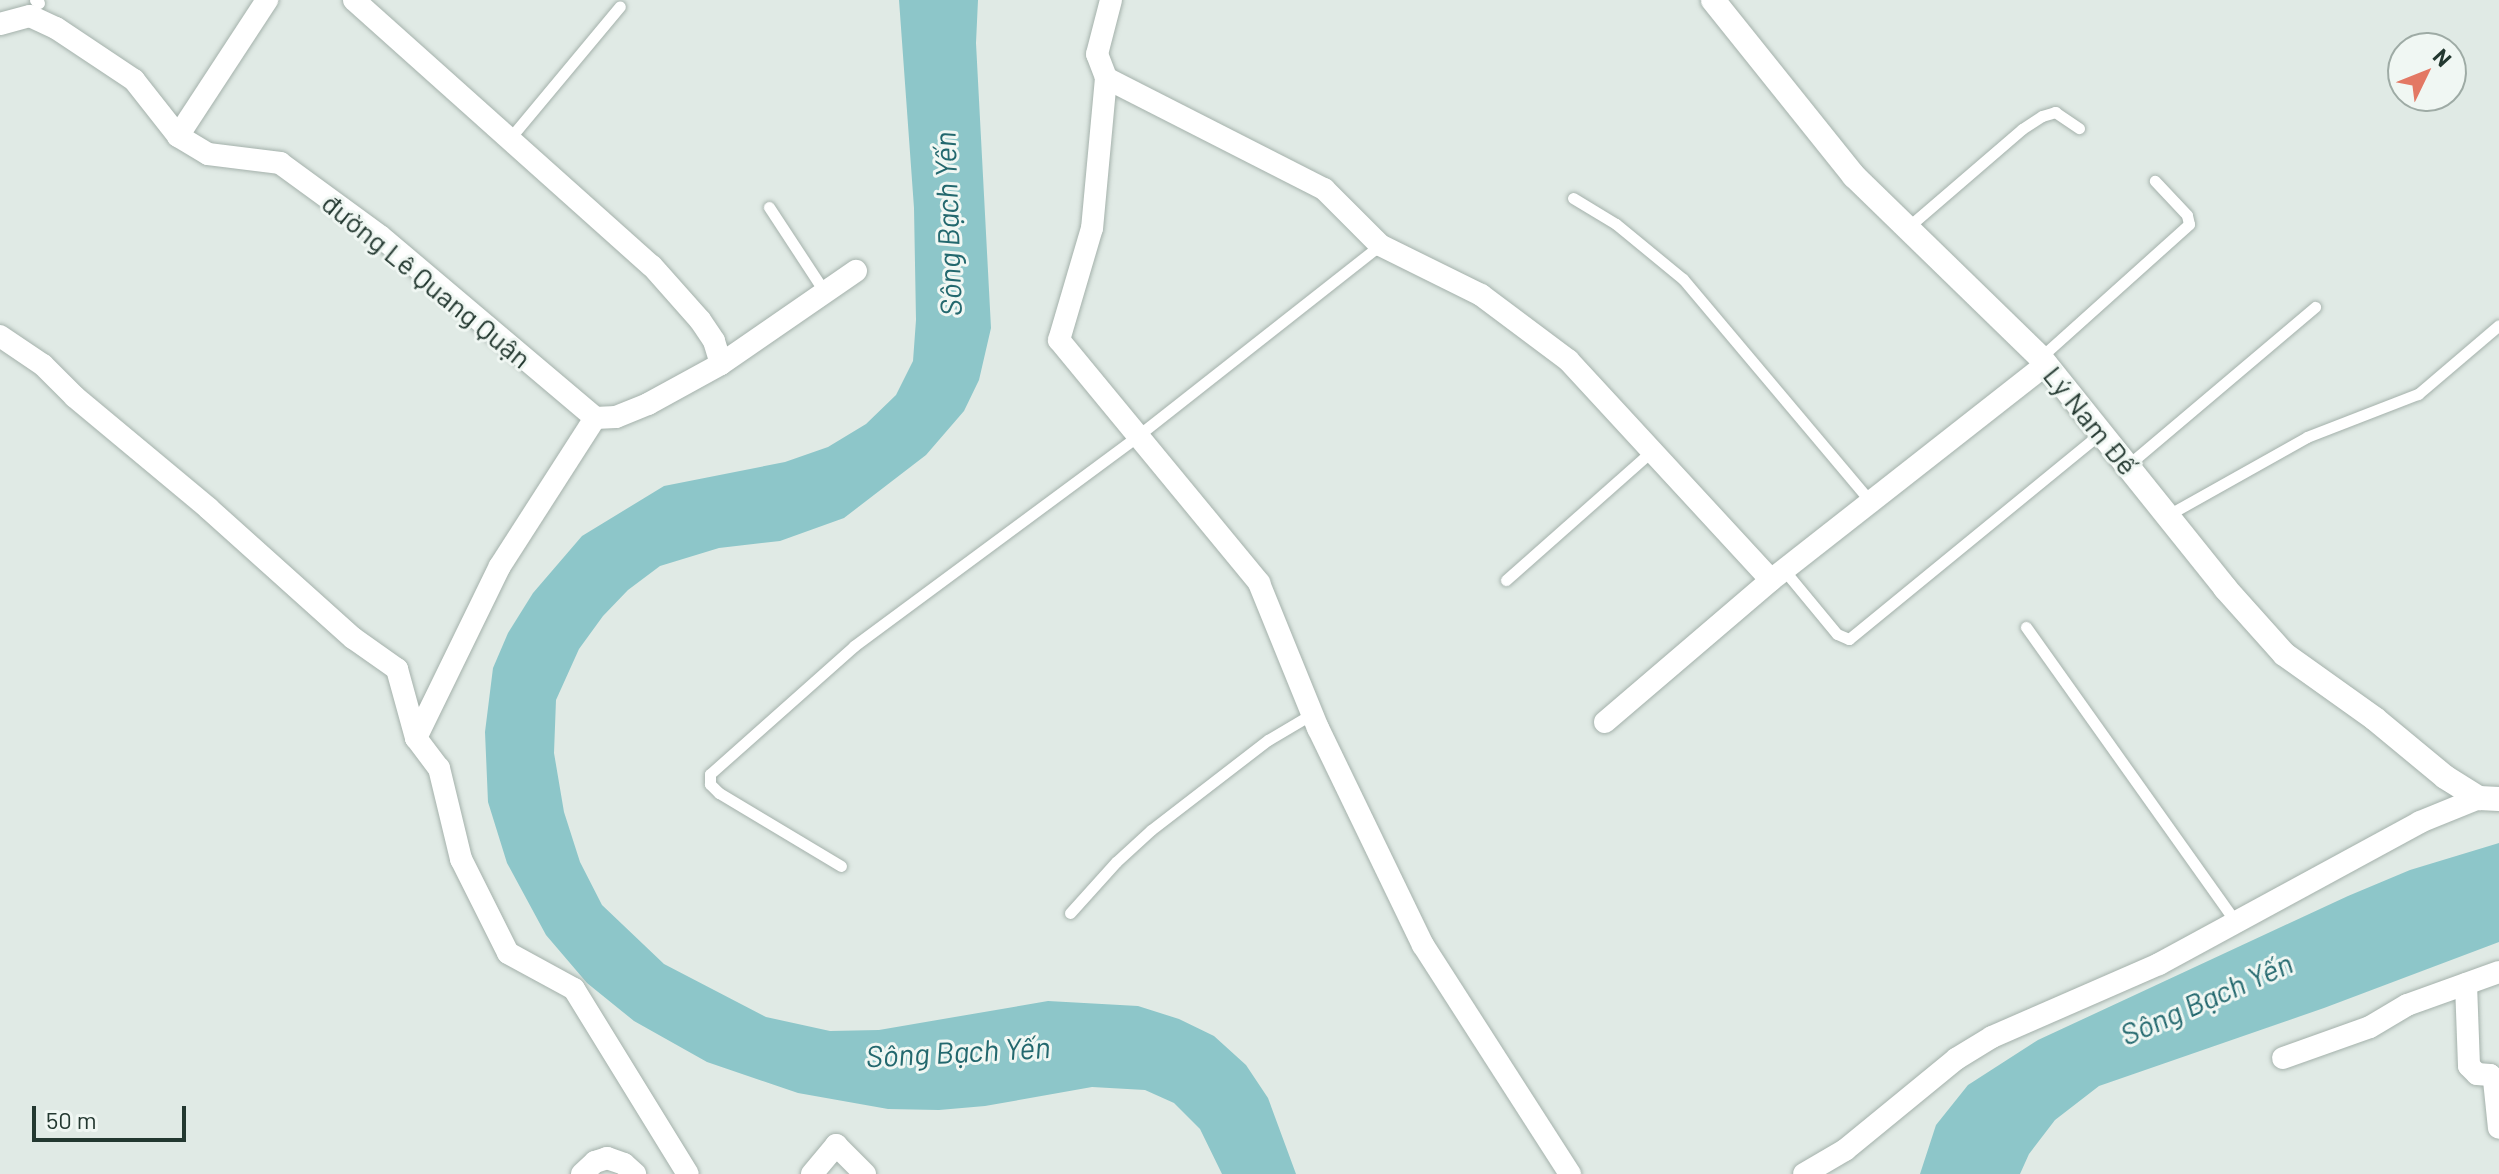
<!DOCTYPE html>
<meta charset="utf-8">
<style>
body{margin:0}
#map{position:relative;width:2499px;height:1174px;overflow:hidden;background:#e0eae5;font-family:Barlow,sans-serif}
div>[style]{position:absolute}
.water>*{inset:0;background:#8dc6c9}
.roads{filter:drop-shadow(0 0 2px #a4b1ab) drop-shadow(0 0 2px #a4b1ab)}
.lane>*{height:11px;margin:-5.5px;padding:0 5.5px;transform-origin:5.5px;border-radius:5.5px;background:#fff}
.street>*{height:22px;margin:-11px;padding:0 11px;transform-origin:11px;border-radius:11px;background:#fff}
.secondary>*{height:24px;margin:-12px;padding:0 12px;transform-origin:12px;border-radius:12px;background:#fff}
span{translate:-50% -50%;white-space:nowrap;text-align:center;line-height:1.15;-webkit-text-stroke:6px #f0f7f3;paint-order:stroke}
.street-label{font-size:28px;color:#233830}
.water-label{font-size:30px;color:#23686e;font-style:italic}
.north{position:absolute;left:2387px;top:32px;width:80px;height:80px;box-sizing:border-box;background:#f0f7f3;border:2px solid #9eaba5;border-radius:50%;rotate:47deg;font-size:22px;font-weight:700;line-height:32px;text-align:center;color:#233830}
.north::after{content:'';display:block;margin:auto;width:28px;height:36px;background:#e37864;clip-path:polygon(50% 0,100% 100%,50% 72%,0 100%)}
.scale{position:absolute;left:32px;top:1106px;width:154px;height:36px;box-sizing:border-box;border:4px solid #233830;border-top:0;padding-left:10px;font-size:24px;line-height:28px;white-space:nowrap;color:#233830;-webkit-text-stroke:6px #f0f7f3;paint-order:stroke}
</style>
<div id="map">
<div class="water">
<i style="clip-path:polygon(899px 0,978px 0,976px 43px,991px 328px,979px 380px,964px 411px,926px 455px,844px 518px,780px 541px,719px 548px,660px 566px,628px 590px,603px 616px,579px 649px,556px 700px,554px 753px,564px 812px,580px 862px,602px 905px,664px 964px,766px 1017px,830px 1031px,879px 1030px,1048px 1001px,1138px 1006px,1179px 1019px,1214px 1036px,1246px 1065px,1268px 1098px,1296px 1174px,1222px 1174px,1200px 1129px,1174px 1103px,1145px 1090px,1092px 1087px,985px 1106px,939px 1110px,888px 1109px,798px 1093px,707px 1062px,634px 1021px,587px 983px,546px 935px,507px 863px,488px 802px,485px 732px,493px 668px,508px 633px,533px 593px,582px 536px,664px 486px,785px 462px,828px 447px,866px 424px,896px 395px,913px 361px,916px 320px,914px 208px)"></i>
<i style="clip-path:polygon(2499px 843px,2499px 942px,2324px 1008px,2099px 1086px,2055px 1120px,2029px 1154px,2020px 1174px,1920px 1174px,1936px 1125px,1968px 1085px,2038px 1040px,2348px 896px,2410px 870px)"></i>
</div>
<div class="roads">
<div class="lane">
<i style="left:35px;top:0;width:5px;rotate:37deg"></i>
<i style="left:511px;top:137px;width:170px;rotate:-50.2deg"></i>
<i style="left:1573px;top:198px;width:50px;rotate:31.2deg"></i>
<i style="left:1616px;top:224px;width:87px;rotate:39.4deg"></i>
<i style="left:1683px;top:279px;width:292px;rotate:49.9deg"></i>
<i style="left:769px;top:207px;width:104px;rotate:56.8deg"></i>
<i style="left:1907px;top:228px;width:152px;rotate:-40.7deg"></i>
<i style="left:2022px;top:129px;width:24px;rotate:-33deg"></i>
<i style="left:2042px;top:116px;width:14px;rotate:-17deg"></i>
<i style="left:2055px;top:112px;width:29px;rotate:34deg"></i>
<i style="left:2041px;top:357px;width:199px;rotate:-41.9deg"></i>
<i style="left:2189px;top:224px;width:9px;rotate:-103deg"></i>
<i style="left:2187px;top:215px;width:47px;rotate:-133.3deg"></i>
<i style="left:2128px;top:465px;width:245px;rotate:-40.2deg"></i>
<i style="left:2168px;top:515px;width:159px;rotate:-29.3deg"></i>
<i style="left:2307px;top:437px;width:119px;rotate:-21.2deg"></i>
<i style="left:2418px;top:394px;width:106px;rotate:-40.4deg"></i>
<i style="left:1784px;top:570px;width:83px;rotate:50.4deg"></i>
<i style="left:1837px;top:634px;width:13px;rotate:23deg"></i>
<i style="left:1849px;top:639px;width:327px;rotate:-39.3deg"></i>
<i style="left:1506px;top:580px;width:195px;rotate:-41.5deg"></i>
<i style="left:2026px;top:627px;width:362px;rotate:54.6deg"></i>
<i style="left:841px;top:866px;width:142px;rotate:-149.1deg"></i>
<i style="left:719px;top:793px;width:13px;rotate:-135deg"></i>
<i style="left:710px;top:784px;width:10px;rotate:-90deg"></i>
<i style="left:710px;top:774px;width:193px;rotate:-41.6deg"></i>
<i style="left:854px;top:646px;width:356px;rotate:-36.5deg"></i>
<i style="left:1140px;top:434px;width:305px;rotate:-38.2deg"></i>
<i style="left:1070px;top:913px;width:69px;rotate:-48deg"></i>
<i style="left:1116px;top:862px;width:47px;rotate:-42.4deg"></i>
<i style="left:1151px;top:830px;width:148px;rotate:-37.6deg"></i>
<i style="left:1268px;top:740px;width:51px;rotate:-30.6deg"></i>
</div>
<div class="street">
<i style="left:354px;top:0;width:399px;rotate:41.8deg"></i>
<i style="left:652px;top:266px;width:72px;rotate:48.4deg"></i>
<i style="left:700px;top:320px;width:25px;rotate:56deg"></i>
<i style="left:714px;top:341px;width:24px;rotate:73deg"></i>
<i style="left:1111px;top:0;width:56px;rotate:104.5deg"></i>
<i style="left:1097px;top:54px;width:26px;rotate:69deg"></i>
<i style="left:1106px;top:78px;width:151px;rotate:95.3deg"></i>
<i style="left:1092px;top:228px;width:117px;rotate:106.4deg"></i>
<i style="left:1059px;top:340px;width:315px;rotate:50.5deg"></i>
<i style="left:1259px;top:583px;width:157px;rotate:67.9deg"></i>
<i style="left:1318px;top:728px;width:241px;rotate:64.2deg"></i>
<i style="left:1423px;top:945px;width:272px;rotate:57.3deg"></i>
<i style="left:0;top:24px;width:31px;rotate:-15deg"></i>
<i style="left:30px;top:16px;width:29px;rotate:25deg"></i>
<i style="left:56px;top:28px;width:94px;rotate:33.7deg"></i>
<i style="left:134px;top:80px;width:71px;rotate:51.8deg"></i>
<i style="left:178px;top:136px;width:35px;rotate:31deg"></i>
<i style="left:208px;top:154px;width:73px;rotate:7.1deg"></i>
<i style="left:280px;top:163px;width:124px;rotate:36.1deg"></i>
<i style="left:380px;top:236px;width:282px;rotate:40.2deg"></i>
<i style="left:595px;top:418px;width:21px;rotate:-3deg"></i>
<i style="left:616px;top:417px;width:35px;rotate:-22deg"></i>
<i style="left:648px;top:404px;width:83px;rotate:-28.7deg"></i>
<i style="left:721px;top:364px;width:164px;rotate:-34.6deg"></i>
<i style="left:1106px;top:78px;width:245px;rotate:27deg"></i>
<i style="left:1324px;top:189px;width:79px;rotate:45deg"></i>
<i style="left:1380px;top:245px;width:113px;rotate:26.3deg"></i>
<i style="left:1481px;top:295px;width:109px;rotate:36.8deg"></i>
<i style="left:1568px;top:360px;width:299px;rotate:47.3deg"></i>
<i style="left:178px;top:136px;width:163px;rotate:-56.8deg"></i>
<i style="left:0;top:336px;width:52px;rotate:34deg"></i>
<i style="left:43px;top:365px;width:45px;rotate:45deg"></i>
<i style="left:75px;top:397px;width:173px;rotate:39.8deg"></i>
<i style="left:208px;top:508px;width:195px;rotate:41.9deg"></i>
<i style="left:353px;top:638px;width:54px;rotate:35.2deg"></i>
<i style="left:397px;top:669px;width:72px;rotate:74.6deg"></i>
<i style="left:416px;top:738px;width:38px;rotate:53deg"></i>
<i style="left:439px;top:768px;width:94px;rotate:76.4deg"></i>
<i style="left:461px;top:859px;width:105px;rotate:63.4deg"></i>
<i style="left:508px;top:953px;width:75px;rotate:28.6deg"></i>
<i style="left:574px;top:989px;width:217px;rotate:58.4deg"></i>
<i style="left:1605px;top:722px;width:218px;rotate:-40.5deg"></i>
<i style="left:1771px;top:580px;width:350px;rotate:-38.1deg"></i>
<i style="left:416px;top:738px;width:191px;rotate:-64deg"></i>
<i style="left:500px;top:566px;width:176px;rotate:-57.3deg"></i>
<i style="left:2466px;top:984px;width:82px;rotate:87.9deg"></i>
<i style="left:2469px;top:1066px;width:11px;rotate:45deg"></i>
<i style="left:2477px;top:1074px;width:13px;rotate:4deg"></i>
<i style="left:2490px;top:1075px;width:6px;rotate:51deg"></i>
<i style="left:2494px;top:1080px;width:48px;rotate:84.1deg"></i>
<i style="left:2283px;top:1058px;width:92px;rotate:-19.6deg"></i>
<i style="left:2370px;top:1027px;width:43px;rotate:-30.7deg"></i>
<i style="left:2407px;top:1005px;width:98px;rotate:-19.7deg"></i>
<i style="left:582px;top:1174px;width:18px;rotate:-43deg"></i>
<i style="left:595px;top:1162px;width:13px;rotate:-18deg"></i>
<i style="left:607px;top:1158px;width:18px;rotate:19deg"></i>
<i style="left:624px;top:1164px;width:15px;rotate:42deg"></i>
<i style="left:812px;top:1174px;width:38px;rotate:-50deg"></i>
<i style="left:836px;top:1145px;width:41px;rotate:45deg"></i>
<i style="left:1804px;top:1174px;width:48px;rotate:-30.3deg"></i>
<i style="left:1845px;top:1150px;width:144px;rotate:-39.3deg"></i>
<i style="left:1956px;top:1059px;width:42px;rotate:-31.4deg"></i>
<i style="left:1992px;top:1037px;width:182px;rotate:-23.6deg"></i>
<i style="left:2159px;top:964px;width:297px;rotate:-28.5deg"></i>
<i style="left:2420px;top:822px;width:64px;rotate:-22.1deg"></i>
</div>
<div class="secondary">
<i style="left:1713px;top:0;width:226px;rotate:51.3deg"></i>
<i style="left:1854px;top:176px;width:261px;rotate:44.2deg"></i>
<i style="left:2041px;top:358px;width:295px;rotate:51.3deg"></i>
<i style="left:2225px;top:588px;width:89px;rotate:48.2deg"></i>
<i style="left:2284px;top:654px;width:112px;rotate:35.5deg"></i>
<i style="left:2375px;top:719px;width:91px;rotate:39.6deg"></i>
<i style="left:2445px;top:777px;width:40px;rotate:32deg"></i>
<i style="left:2479px;top:798px;width:20px;rotate:3deg"></i>
</div>
</div>
<div class="street-label">
<span style="left:427px;top:280px;rotate:39deg">đường Lê Quang Quận</span>
<span style="left:2091px;top:420px;rotate:51deg">Lý Nam Đế</span>
</div>
<div class="water-label">
<span style="left:947px;top:224px;rotate:-92deg">Sông Bạch Yến</span>
<span style="left:2206px;top:998px;rotate:-24deg">Sông Bạch Yến</span>
<span style="left:958px;top:1051px;rotate:-3deg">Sông Bạch Yến</span>
</div>
<div class="north">N</div>
<div class="scale">50 m</div>
</div>
